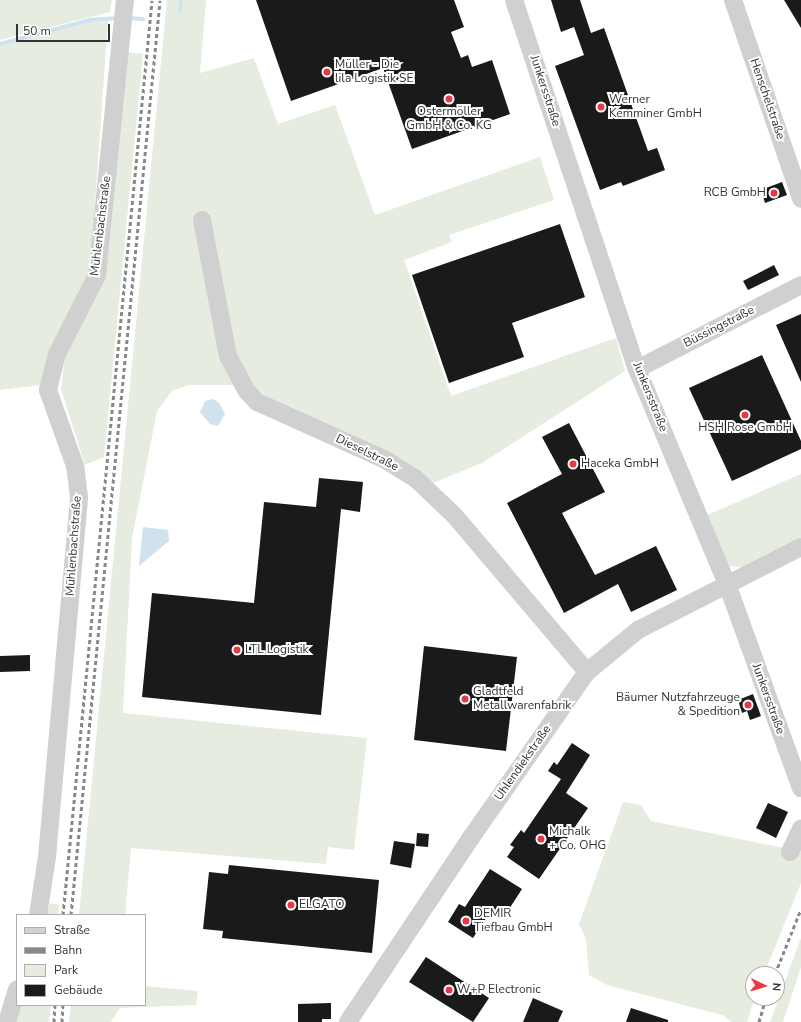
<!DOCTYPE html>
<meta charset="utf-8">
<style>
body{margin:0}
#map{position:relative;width:801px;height:1022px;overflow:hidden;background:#fff;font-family:"Nunito Sans",sans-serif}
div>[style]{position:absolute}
.green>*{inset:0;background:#e6ecdf}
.water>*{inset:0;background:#cfe2ee}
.stream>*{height:3.5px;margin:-1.75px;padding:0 1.75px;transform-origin:1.75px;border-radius:1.75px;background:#cfe2ee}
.building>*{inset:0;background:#1a1a1a}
.minor>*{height:18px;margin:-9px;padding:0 9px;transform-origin:9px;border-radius:9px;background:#d0d0d0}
.rail>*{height:3px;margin-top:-1.5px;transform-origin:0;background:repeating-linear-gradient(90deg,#888 0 4px,transparent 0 7px)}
.dots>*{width:11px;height:11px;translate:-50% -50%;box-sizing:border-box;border:2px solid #fff;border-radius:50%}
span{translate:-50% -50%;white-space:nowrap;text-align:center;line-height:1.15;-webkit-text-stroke:4px #fff;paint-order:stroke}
.poi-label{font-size:12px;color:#333}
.left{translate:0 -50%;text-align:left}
.right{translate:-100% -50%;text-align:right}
.street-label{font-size:12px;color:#333}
.legend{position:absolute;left:16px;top:914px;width:130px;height:92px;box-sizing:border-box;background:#fff;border:1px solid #adadad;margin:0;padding:5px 7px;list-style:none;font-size:12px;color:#333}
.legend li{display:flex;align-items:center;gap:8px;height:20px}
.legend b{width:20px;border:1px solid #adadad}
.north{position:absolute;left:745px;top:966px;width:40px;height:40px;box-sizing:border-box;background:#fff;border:1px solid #adadad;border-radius:50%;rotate:95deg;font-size:11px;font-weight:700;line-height:16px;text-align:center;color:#333}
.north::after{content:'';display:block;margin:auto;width:14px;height:18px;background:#e63946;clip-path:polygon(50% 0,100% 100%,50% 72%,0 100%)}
.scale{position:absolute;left:16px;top:24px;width:94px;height:18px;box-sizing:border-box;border:2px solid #333;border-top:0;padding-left:5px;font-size:12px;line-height:14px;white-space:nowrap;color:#333;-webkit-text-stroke:3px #fff;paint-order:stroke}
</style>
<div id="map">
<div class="green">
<i style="clip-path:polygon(0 0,112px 0,110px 12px,0 40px)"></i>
<i style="clip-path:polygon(167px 0,206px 0,200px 73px,254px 58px,278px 124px,335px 105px,375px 215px,540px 157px,554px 200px,449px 235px,452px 242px,404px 260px,451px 396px,616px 338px,625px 371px,482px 463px,433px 483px,276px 404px,252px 386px,233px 352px,209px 213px,198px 221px,234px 385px,189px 385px,172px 391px,157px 411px,132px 538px,123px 713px,367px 738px,354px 850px,328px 847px,326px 864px,131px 848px,125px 915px,79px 915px)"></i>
<i style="clip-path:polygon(108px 21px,90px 272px,41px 385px,0 390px,0 46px,89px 22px)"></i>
<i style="clip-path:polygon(128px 52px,143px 54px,104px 457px,85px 465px,61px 389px,65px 357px,104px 277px)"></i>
<i style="clip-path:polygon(801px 474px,801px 541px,746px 568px,729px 566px,705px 516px)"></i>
<i style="clip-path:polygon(623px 802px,641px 805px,651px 821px,789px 849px,801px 825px,801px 883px,764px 974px,753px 974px,753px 998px,755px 998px,747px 1022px,732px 1022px,722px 1015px,607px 985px,589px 975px,586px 940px,579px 924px)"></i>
<i style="clip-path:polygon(50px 903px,59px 905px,58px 915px,45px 915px)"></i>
<i style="clip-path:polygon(801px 938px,801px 967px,783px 1022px,770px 1022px)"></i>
<i style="clip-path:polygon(145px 986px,198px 991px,196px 1005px,120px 1008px,111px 1022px,69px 1022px,71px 1005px,145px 1005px)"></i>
<i style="clip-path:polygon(20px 1005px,51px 1005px,49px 1022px,15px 1022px)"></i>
</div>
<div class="water">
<i style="clip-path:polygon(213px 399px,219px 403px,225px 414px,218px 426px,210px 424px,200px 412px,205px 401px)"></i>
<i style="clip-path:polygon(143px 527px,168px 530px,169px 541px,139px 566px)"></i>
</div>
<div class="stream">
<i style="left:180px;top:12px;width:12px;rotate:-85deg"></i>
<i style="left:128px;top:18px;width:15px;rotate:4deg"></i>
<i style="left:0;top:44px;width:93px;rotate:-14.9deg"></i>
<i style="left:90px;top:20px;width:28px;rotate:-4deg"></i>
</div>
<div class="building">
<i style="clip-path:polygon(256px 0,454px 0,464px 27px,451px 32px,461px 58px,468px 55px,472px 67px,492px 60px,510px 114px,412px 149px,383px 68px,291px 101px)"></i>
<i style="clip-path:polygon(551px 0,580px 0,591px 33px,604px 28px,648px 151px,657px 148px,665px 170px,623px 186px,621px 182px,600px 190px,555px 66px,584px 55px,574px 27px,561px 32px)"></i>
<i style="clip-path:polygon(784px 0,801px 0,801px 28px)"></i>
<i style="clip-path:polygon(782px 182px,787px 195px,765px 203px,761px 190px)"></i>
<i style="clip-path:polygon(560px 224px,585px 297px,512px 323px,524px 357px,449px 383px,412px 275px)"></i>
<i style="clip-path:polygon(774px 265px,779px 275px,748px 290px,743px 281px)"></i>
<i style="clip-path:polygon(801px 314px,801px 382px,776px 325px)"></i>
<i style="clip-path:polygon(762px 355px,801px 441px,801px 449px,732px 481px,689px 388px)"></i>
<i style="clip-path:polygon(569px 423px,605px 492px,562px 513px,595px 575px,656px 546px,677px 590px,631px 612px,618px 584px,564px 613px,507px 503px,562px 474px,542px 437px)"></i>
<i style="clip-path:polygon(319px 478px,363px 482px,360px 512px,341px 509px,321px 715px,142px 697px,152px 593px,254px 603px,264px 502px,316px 507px)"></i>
<i style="clip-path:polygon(424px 646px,517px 657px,506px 751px,414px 740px)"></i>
<i style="clip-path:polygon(30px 655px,30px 671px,0 672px,0 656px)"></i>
<i style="clip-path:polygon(753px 694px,761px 716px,750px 720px,747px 711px,742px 713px,738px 700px)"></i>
<i style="clip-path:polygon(572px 743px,590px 755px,566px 793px,588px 808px,539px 879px,507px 857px,514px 847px,510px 845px,521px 830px,524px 833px,561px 779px,548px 771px,554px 762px,557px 765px)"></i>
<i style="clip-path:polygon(768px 803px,788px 812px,776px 838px,756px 828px)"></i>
<i style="clip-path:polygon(417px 833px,429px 834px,428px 847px,416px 846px)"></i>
<i style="clip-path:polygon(394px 841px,415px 844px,411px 868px,390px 864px)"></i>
<i style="clip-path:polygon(229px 865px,379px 880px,372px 953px,222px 938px,223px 931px,203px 929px,209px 872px,228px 874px)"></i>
<i style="clip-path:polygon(490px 869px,522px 889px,504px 917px,492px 909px,473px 938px,448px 922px,459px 904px,465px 907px)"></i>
<i style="clip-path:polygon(426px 957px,489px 998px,473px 1022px,409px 982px)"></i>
<i style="clip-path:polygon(533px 998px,563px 1011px,558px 1022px,523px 1022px)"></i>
<i style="clip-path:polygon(331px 1003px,331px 1019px,322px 1019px,322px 1022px,298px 1022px,298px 1004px)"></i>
<i style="clip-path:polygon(631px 1008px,668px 1020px,668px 1022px,626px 1022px)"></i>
</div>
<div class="minor">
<i style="left:514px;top:0;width:389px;rotate:71.6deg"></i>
<i style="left:637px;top:369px;width:233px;rotate:67.3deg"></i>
<i style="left:727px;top:584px;width:217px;rotate:70.1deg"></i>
<i style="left:733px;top:0;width:210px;rotate:71.1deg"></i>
<i style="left:202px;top:220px;width:138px;rotate:79.2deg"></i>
<i style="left:228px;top:356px;width:40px;rotate:62deg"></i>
<i style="left:247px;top:391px;width:15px;rotate:48deg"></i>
<i style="left:257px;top:402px;width:139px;rotate:24.2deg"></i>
<i style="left:384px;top:459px;width:36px;rotate:32deg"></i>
<i style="left:415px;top:478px;width:54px;rotate:43.5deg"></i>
<i style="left:454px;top:515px;width:206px;rotate:49.7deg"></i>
<i style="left:637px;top:369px;width:184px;rotate:-27.1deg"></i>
<i style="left:790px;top:852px;width:26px;rotate:-65deg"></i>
<i style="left:38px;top:915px;width:59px;rotate:-81.2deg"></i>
<i style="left:47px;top:857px;width:361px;rotate:-84.9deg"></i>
<i style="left:79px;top:497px;width:31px;rotate:-97deg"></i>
<i style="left:75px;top:466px;width:81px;rotate:-109.6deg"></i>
<i style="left:48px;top:390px;width:37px;rotate:-76deg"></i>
<i style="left:57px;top:354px;width:89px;rotate:-63.1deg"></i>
<i style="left:97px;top:275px;width:276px;rotate:-84.2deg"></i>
<i style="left:7px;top:1022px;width:34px;rotate:-73deg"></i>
<i style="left:348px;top:1022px;width:220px;rotate:-56.3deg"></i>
<i style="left:470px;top:839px;width:204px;rotate:-55deg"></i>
<i style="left:587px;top:672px;width:66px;rotate:-39.5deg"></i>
<i style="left:638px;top:630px;width:183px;rotate:-27deg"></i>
</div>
<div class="rail">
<i style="left:63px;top:915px;width:919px;rotate:-84.44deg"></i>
<i style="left:71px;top:915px;width:919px;rotate:-84.44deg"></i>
<i style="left:775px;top:974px;width:70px;rotate:-68.2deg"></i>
<i style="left:54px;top:1022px;width:17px;rotate:-87deg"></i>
<i style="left:62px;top:1022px;width:17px;rotate:-87deg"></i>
<i style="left:759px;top:1022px;width:25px;rotate:-74deg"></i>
</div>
<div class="dots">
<i style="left:327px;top:72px;background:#e63946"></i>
<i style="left:449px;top:99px;background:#e63946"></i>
<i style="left:601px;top:107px;background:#e63946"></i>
<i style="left:774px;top:193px;background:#e63946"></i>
<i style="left:745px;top:415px;background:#e63946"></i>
<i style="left:573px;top:464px;background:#e63946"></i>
<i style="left:237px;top:650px;background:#e63946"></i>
<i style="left:465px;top:699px;background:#e63946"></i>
<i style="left:748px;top:705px;background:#e63946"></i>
<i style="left:541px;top:839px;background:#e63946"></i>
<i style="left:291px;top:905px;background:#e63946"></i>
<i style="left:466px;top:921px;background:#e63946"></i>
<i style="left:449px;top:990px;background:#e63946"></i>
</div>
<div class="poi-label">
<span class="left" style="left:335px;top:72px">Müller - Die<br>lila Logistik SE</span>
<span class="left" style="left:609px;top:107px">Werner<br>Kemminer GmbH</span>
<span style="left:449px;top:119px">Ostermöller<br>GmbH &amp; Co. KG</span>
<span class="right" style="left:766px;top:193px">RCB GmbH</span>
<span style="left:745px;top:428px">HSH Rose GmbH</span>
<span class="left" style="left:581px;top:464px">Haceka GmbH</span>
<span class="left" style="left:245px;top:650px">LTL Logistik</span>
<span class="left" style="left:473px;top:699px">Gladtfeld<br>Metallwarenfabrik</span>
<span class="right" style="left:740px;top:705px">Bäumer Nutzfahrzeuge<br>&amp; Spedition</span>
<span class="left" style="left:549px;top:839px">Michalk<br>+ Co. OHG</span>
<span class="left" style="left:299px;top:905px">ELGATO</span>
<span class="left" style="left:474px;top:921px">DEMIR<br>Tiefbau GmbH</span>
<span class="left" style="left:457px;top:990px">W+P Electronic</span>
</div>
<div class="street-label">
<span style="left:545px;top:91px;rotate:72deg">Junkersstraße</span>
<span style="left:767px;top:99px;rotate:71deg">Henschelstraße</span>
<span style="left:101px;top:226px;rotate:-83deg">Mühlenbachstraße</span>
<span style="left:719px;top:327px;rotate:-27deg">Büssingstraße</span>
<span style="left:650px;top:397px;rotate:68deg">Junkersstraße</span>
<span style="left:367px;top:453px;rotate:26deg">Dieselstraße</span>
<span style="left:74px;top:546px;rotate:-86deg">Mühlenbachstraße</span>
<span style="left:768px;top:699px;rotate:70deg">Junkersstraße</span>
<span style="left:523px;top:763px;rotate:-55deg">Uhlendiekstraße</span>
</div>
<ul class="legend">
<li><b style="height:5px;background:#d0d0d0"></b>Straße</li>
<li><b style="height:5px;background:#888"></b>Bahn</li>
<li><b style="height:11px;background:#e6ecdf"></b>Park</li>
<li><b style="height:11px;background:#1a1a1a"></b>Gebäude</li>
</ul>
<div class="north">N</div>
<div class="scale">50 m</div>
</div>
